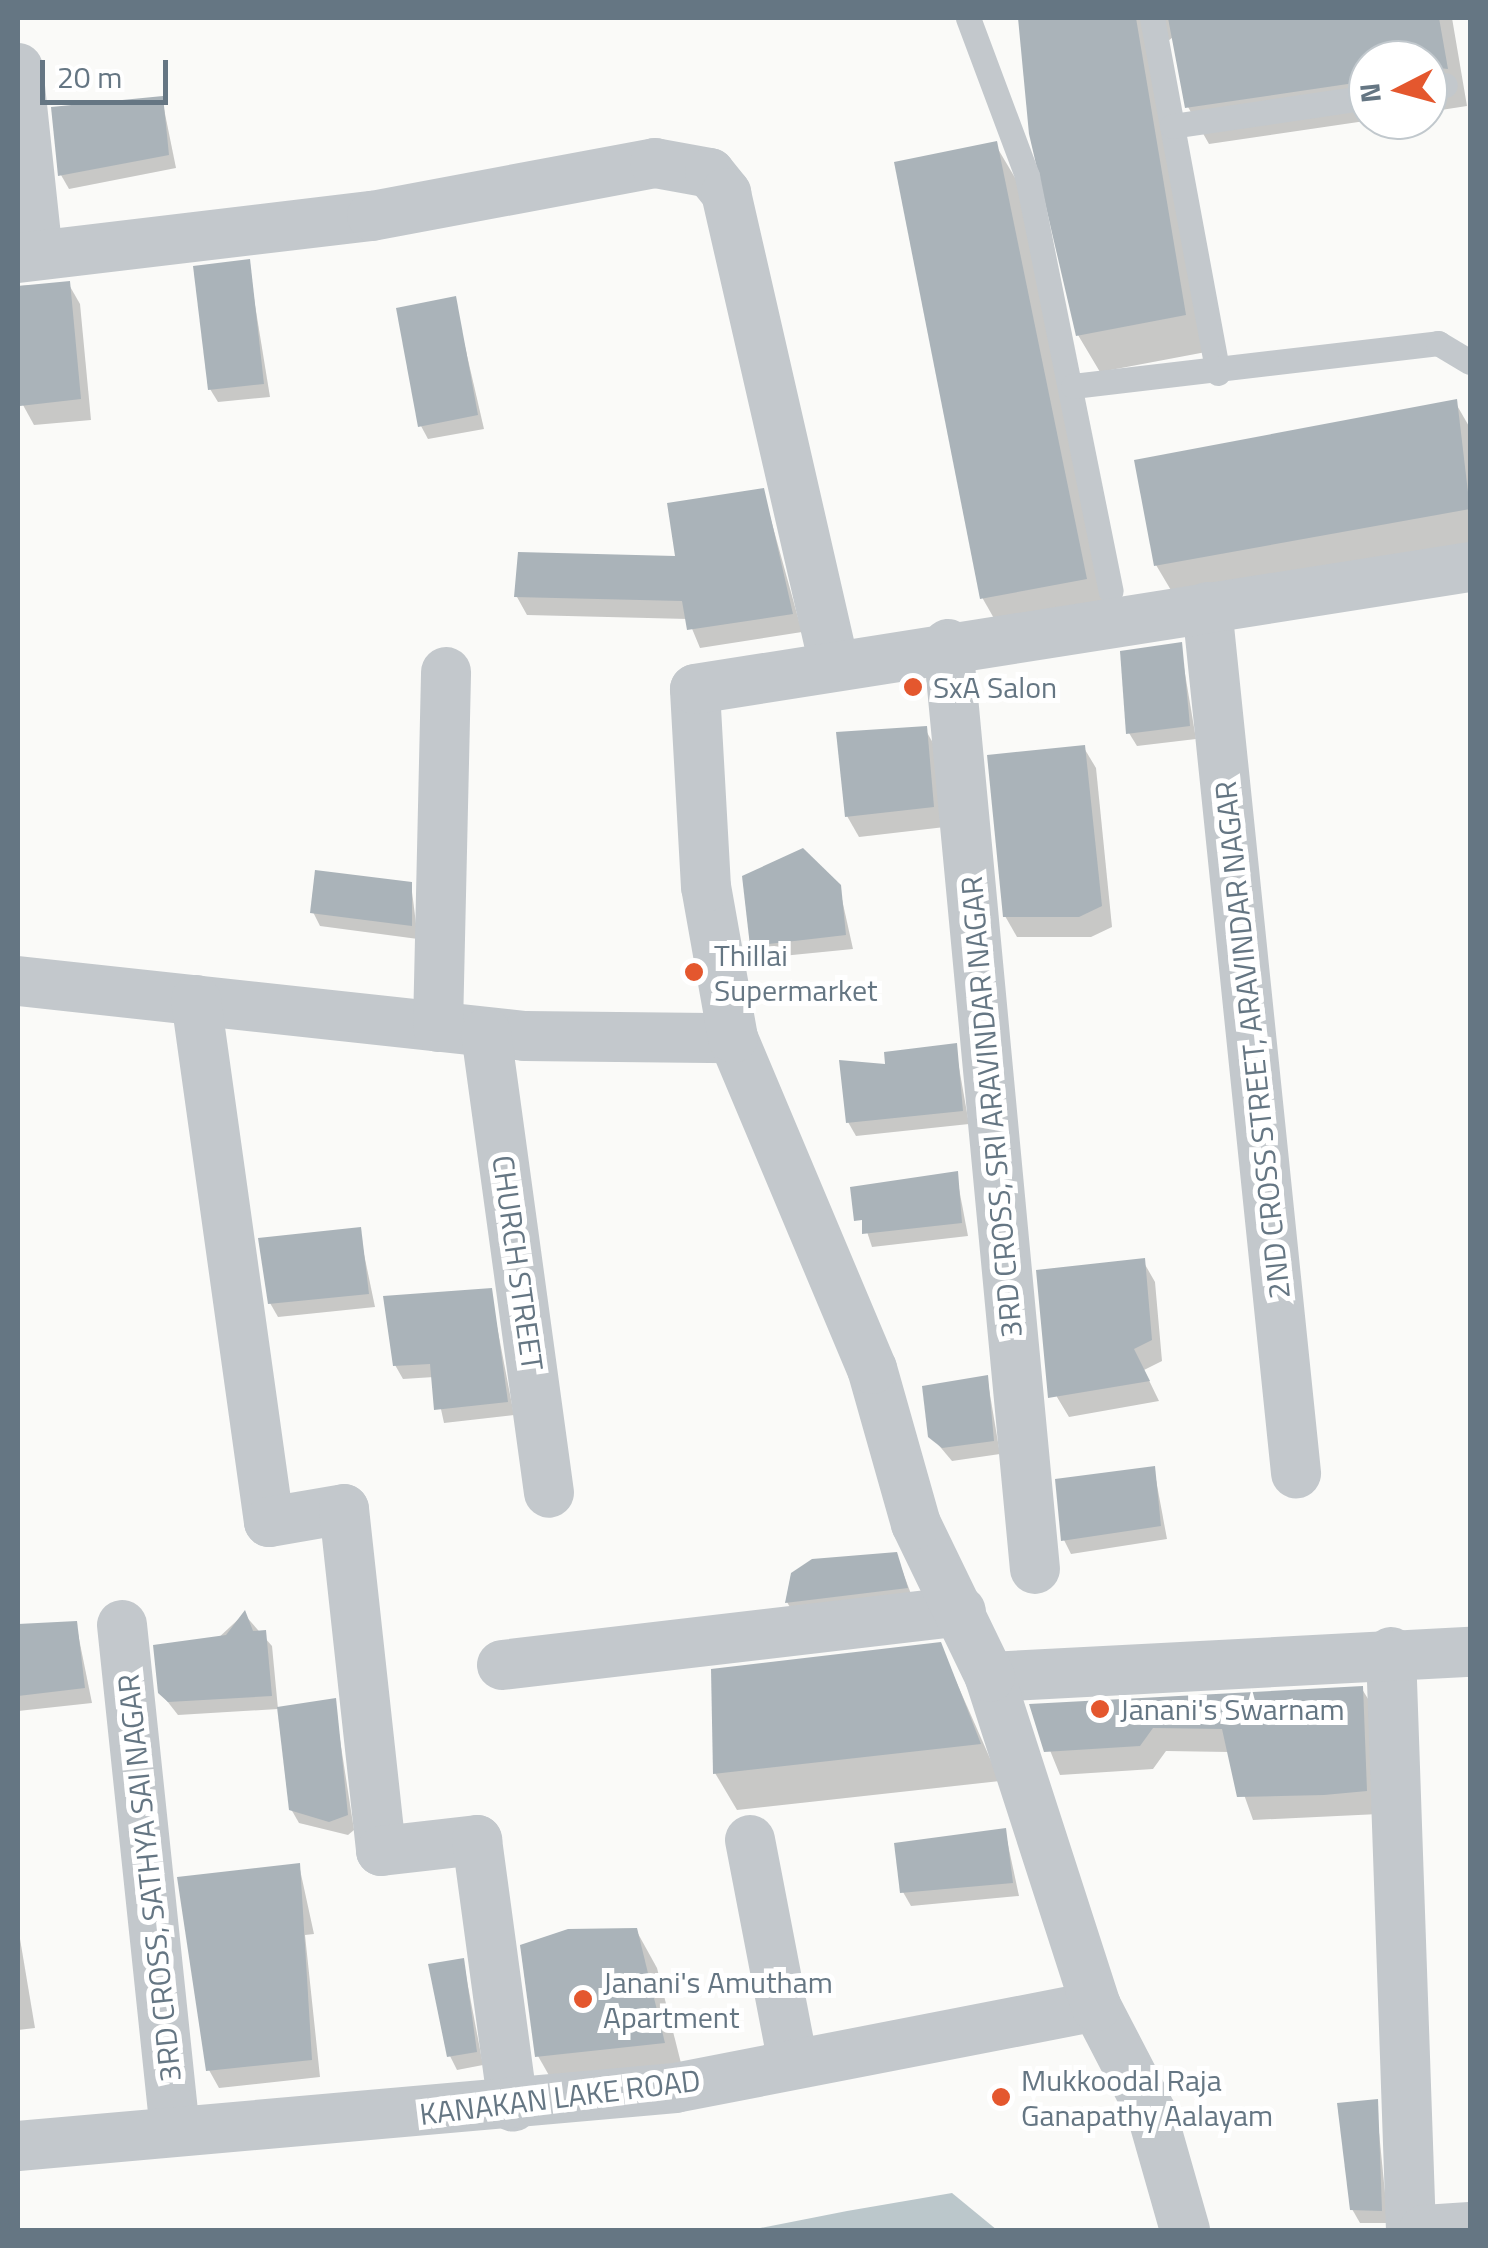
<!DOCTYPE html>
<style>
body{margin:0}
#map{position:relative;width:1488px;height:2248px;overflow:hidden;background:#fafaf8;font-family:"Titillium Web",sans-serif}
div>[style]{position:absolute}
.water>*{inset:0;background:#bbc7cb}
.shadow>*{inset:0;background:#0003}
.building>*{inset:0;background:#aab3b9}
.service>*{height:25px;margin:-12.5px;padding:0 12.5px;transform-origin:12.5px;border-radius:12.5px;background:#c3c8cc}
.minor>*{height:50px;margin:-25px;padding:0 25px;transform-origin:25px;border-radius:25px;background:#c3c8cc}
.dots>*{width:28px;height:28px;translate:-50% -50%;box-sizing:border-box;border:5px solid #fff;border-radius:50%}
span{translate:-50% -50%;white-space:nowrap;text-align:center;line-height:1.15;-webkit-text-stroke:10px #fff;paint-order:stroke}
.poi-label{font-size:30px;color:#657683}
.left{translate:0 -50%;text-align:left}
.street-label{font-size:30px;color:#657683}
.frame{position:absolute;inset:0;border:20px solid #657683;pointer-events:none}
.north{position:absolute;left:1348px;top:40px;width:100px;height:100px;box-sizing:border-box;background:#fff;border:2px solid #c1c8cd;border-radius:50%;rotate:264deg;font-size:28px;font-weight:700;line-height:40px;text-align:center;color:#657683}
.north::after{content:'';display:block;margin:auto;width:35px;height:45px;background:#e4572e;clip-path:polygon(50% 0,100% 100%,50% 72%,0 100%)}
.scale{position:absolute;left:40px;top:60px;width:128px;height:45px;box-sizing:border-box;border:5px solid #657683;border-top:0;padding-left:12px;font-size:30px;line-height:35px;white-space:nowrap;color:#657683;-webkit-text-stroke:8px #fff;paint-order:stroke}
</style>
<div id="map">
<div class="water">
<i style="clip-path:polygon(952px 2193px,997px 2230px,750px 2230px,847px 2211px)"></i>
</div>
<div class="shadow">
<i style="clip-path:polygon(1022px 18px,1452px 18px,1467px 106px,1428px 112px,1428px 60px,1368px 60px,1372px 120px,1209px 144px,1188px 107px,1173px 37px,1157px 50px,1206px 352px,1100px 372px,1078px 335px,1031px 134px)"></i>
<i style="clip-path:polygon(162px 99px,176px 168px,69px 189px,61px 175px)"></i>
<i style="clip-path:polygon(995px 144px,1017px 181px,1107px 616px,1004px 636px,983px 599px,897px 164px)"></i>
<i style="clip-path:polygon(248px 262px,270px 397px,218px 402px,210px 389px)"></i>
<i style="clip-path:polygon(68px 283px,80px 304px,91px 420px,34px 425px,23px 405px,18px 286px)"></i>
<i style="clip-path:polygon(454px 299px,484px 429px,428px 439px,421px 426px)"></i>
<i style="clip-path:polygon(1455px 402px,1470px 428px,1470px 549px,1178px 602px,1156px 565px)"></i>
<i style="clip-path:polygon(763px 491px,802px 632px,700px 648px,688px 619px,527px 615px,517px 597px,678px 558px)"></i>
<i style="clip-path:polygon(1180px 644px,1196px 739px,1137px 746px,1129px 733px)"></i>
<i style="clip-path:polygon(925px 729px,937px 750px,945px 827px,859px 837px,847px 816px)"></i>
<i style="clip-path:polygon(1084px 748px,1096px 768px,1112px 927px,1091px 937px,1017px 937px,1005px 916px)"></i>
<i style="clip-path:polygon(411px 884px,418px 939px,320px 926px,313px 912px)"></i>
<i style="clip-path:polygon(839px 886px,853px 949px,761px 958px,753px 945px)"></i>
<i style="clip-path:polygon(955px 1045px,969px 1124px,856px 1136px,848px 1122px)"></i>
<i style="clip-path:polygon(956px 1173px,968px 1236px,872px 1247px,853px 1189px)"></i>
<i style="clip-path:polygon(359px 1230px,375px 1307px,278px 1317px,270px 1303px)"></i>
<i style="clip-path:polygon(1143px 1261px,1155px 1282px,1162px 1361px,1144px 1370px,1159px 1401px,1069px 1417px,1057px 1397px,1039px 1272px)"></i>
<i style="clip-path:polygon(490px 1290px,514px 1415px,444px 1423px,434px 1377px,403px 1379px,395px 1365px)"></i>
<i style="clip-path:polygon(987px 1377px,1000px 1454px,952px 1461px,931px 1436px)"></i>
<i style="clip-path:polygon(1154px 1469px,1167px 1539px,1071px 1554px,1064px 1540px)"></i>
<i style="clip-path:polygon(896px 1554px,914px 1602px,795px 1616px,787px 1602px)"></i>
<i style="clip-path:polygon(244px 1614px,272px 1646px,278px 1709px,178px 1715px,160px 1692px)"></i>
<i style="clip-path:polygon(76px 1624px,92px 1703px,18px 1711px,18px 1627px)"></i>
<i style="clip-path:polygon(940px 1645px,1000px 1781px,737px 1810px,715px 1773px)"></i>
<i style="clip-path:polygon(1362px 1689px,1376px 1712px,1379px 1814px,1253px 1820px,1229px 1752px,1166px 1751px,1153px 1769px,1060px 1775px,1032px 1706px)"></i>
<i style="clip-path:polygon(334px 1701px,354px 1830px,348px 1835px,299px 1823px,291px 1809px)"></i>
<i style="clip-path:polygon(1005px 1831px,1019px 1896px,911px 1906px,903px 1892px)"></i>
<i style="clip-path:polygon(299px 1865px,314px 1934px,305px 1935px,320px 2077px,219px 2088px,209px 2070px)"></i>
<i style="clip-path:polygon(18px 1927px,35px 2028px,18px 2030px)"></i>
<i style="clip-path:polygon(636px 1930px,657px 1968px,685px 2079px,559px 2093px,538px 2056px)"></i>
<i style="clip-path:polygon(463px 1960px,483px 2065px,457px 2070px,450px 2056px)"></i>
<i style="clip-path:polygon(1376px 2102px,1388px 2223px,1360px 2223px,1352px 2209px)"></i>
</div>
<div class="building">
<i style="clip-path:polygon(1018px 18px,1136px 18px,1186px 315px,1076px 336px,1029px 134px)"></i>
<i style="clip-path:polygon(1168px 18px,1439px 18px,1448px 69px,1368px 60px,1368px 81px,1185px 108px)"></i>
<i style="clip-path:polygon(163px 96px,169px 155px,58px 176px,51px 107px)"></i>
<i style="clip-path:polygon(997px 141px,1087px 579px,980px 599px,894px 162px)"></i>
<i style="clip-path:polygon(250px 259px,264px 384px,208px 390px,193px 266px)"></i>
<i style="clip-path:polygon(70px 281px,81px 399px,20px 406px,18px 286px)"></i>
<i style="clip-path:polygon(456px 296px,478px 415px,418px 427px,396px 308px)"></i>
<i style="clip-path:polygon(1457px 399px,1470px 509px,1154px 566px,1134px 460px)"></i>
<i style="clip-path:polygon(764px 488px,793px 614px,687px 630px,682px 601px,514px 597px,518px 552px,675px 556px,667px 503px)"></i>
<i style="clip-path:polygon(1182px 642px,1190px 726px,1126px 734px,1120px 651px)"></i>
<i style="clip-path:polygon(927px 726px,934px 807px,845px 817px,836px 732px)"></i>
<i style="clip-path:polygon(1085px 745px,1102px 906px,1079px 917px,1003px 917px,987px 755px)"></i>
<i style="clip-path:polygon(803px 848px,841px 885px,846px 935px,750px 946px,742px 876px)"></i>
<i style="clip-path:polygon(315px 870px,412px 882px,412px 926px,310px 913px)"></i>
<i style="clip-path:polygon(957px 1043px,963px 1111px,846px 1123px,839px 1060px,885px 1064px,884px 1052px)"></i>
<i style="clip-path:polygon(958px 1171px,962px 1223px,862px 1234px,862px 1220px,854px 1221px,850px 1187px)"></i>
<i style="clip-path:polygon(361px 1227px,369px 1294px,268px 1304px,258px 1238px)"></i>
<i style="clip-path:polygon(1145px 1258px,1152px 1340px,1134px 1349px,1150px 1381px,1048px 1398px,1036px 1270px)"></i>
<i style="clip-path:polygon(492px 1288px,508px 1402px,434px 1410px,430px 1364px,393px 1366px,383px 1296px)"></i>
<i style="clip-path:polygon(988px 1375px,994px 1441px,942px 1448px,928px 1437px,922px 1386px)"></i>
<i style="clip-path:polygon(1155px 1466px,1161px 1526px,1061px 1541px,1055px 1479px)"></i>
<i style="clip-path:polygon(897px 1552px,908px 1588px,785px 1603px,791px 1573px,812px 1559px)"></i>
<i style="clip-path:polygon(245px 1610px,253px 1631px,266px 1630px,272px 1696px,168px 1702px,158px 1693px,153px 1645px,226px 1635px)"></i>
<i style="clip-path:polygon(77px 1621px,85px 1688px,18px 1696px,18px 1624px)"></i>
<i style="clip-path:polygon(941px 1642px,981px 1744px,713px 1774px,711px 1669px)"></i>
<i style="clip-path:polygon(1363px 1686px,1367px 1791px,1324px 1795px,1237px 1797px,1222px 1729px,1153px 1728px,1140px 1746px,1044px 1752px,1029px 1704px)"></i>
<i style="clip-path:polygon(336px 1698px,348px 1815px,329px 1822px,289px 1810px,277px 1707px)"></i>
<i style="clip-path:polygon(1006px 1828px,1013px 1883px,900px 1893px,894px 1843px)"></i>
<i style="clip-path:polygon(300px 1863px,312px 2060px,206px 2071px,177px 1877px)"></i>
<i style="clip-path:polygon(637px 1928px,665px 2043px,535px 2057px,520px 1945px,568px 1929px)"></i>
<i style="clip-path:polygon(464px 1958px,477px 2052px,447px 2057px,428px 1964px)"></i>
<i style="clip-path:polygon(1378px 2099px,1382px 2211px,1350px 2210px,1337px 2103px)"></i>
</div>
<div class="service">
<i style="left:968px;top:18px;width:169px;rotate:69.5deg"></i>
<i style="left:1027px;top:176px;width:423px;rotate:78.6deg"></i>
<i style="left:1152px;top:18px;width:361px;rotate:79.5deg"></i>
<i style="left:1428px;top:88px;width:17px;rotate:-10deg"></i>
<i style="left:1172px;top:126px;width:198px;rotate:-8.4deg"></i>
<i style="left:1073px;top:386px;width:368px;rotate:-6.7deg"></i>
<i style="left:1438px;top:343px;width:37px;rotate:31deg"></i>
</div>
<div class="minor">
<i style="left:18px;top:68px;width:188px;rotate:83.9deg"></i>
<i style="left:18px;top:258px;width:356px;rotate:-6.8deg"></i>
<i style="left:372px;top:216px;width:288px;rotate:-10.6deg"></i>
<i style="left:655px;top:163px;width:56px;rotate:10.3deg"></i>
<i style="left:710px;top:173px;width:26px;rotate:51deg"></i>
<i style="left:726px;top:193px;width:484px;rotate:77.1deg"></i>
<i style="left:1207px;top:607px;width:871px;rotate:84.13deg"></i>
<i style="left:948px;top:644px;width:929px;rotate:84.63deg"></i>
<i style="left:18px;top:981px;width:510px;rotate:6.19deg"></i>
<i style="left:525px;top:1036px;width:208px;rotate:0.6deg"></i>
<i style="left:196px;top:1000px;width:527px;rotate:82.04deg"></i>
<i style="left:269px;top:1522px;width:76px;rotate:-9.8deg"></i>
<i style="left:344px;top:1509px;width:344px;rotate:83.8deg"></i>
<i style="left:381px;top:1851px;width:97px;rotate:-6.5deg"></i>
<i style="left:477px;top:1840px;width:269px;rotate:82.3deg"></i>
<i style="left:438px;top:1027px;width:355px;rotate:-88.7deg"></i>
<i style="left:486px;top:1033px;width:464px;rotate:82.2deg"></i>
<i style="left:122px;top:1625px;width:509px;rotate:84.02deg"></i>
<i style="left:1391px;top:1652px;width:578px;rotate:88.02deg"></i>
<i style="left:502px;top:1665px;width:462px;rotate:-6.7deg"></i>
<i style="left:990px;top:1677px;width:481px;rotate:-3deg"></i>
<i style="left:750px;top:1840px;width:223px;rotate:79.1deg"></i>
<i style="left:18px;top:2146px;width:660px;rotate:-5.04deg"></i>
<i style="left:675px;top:2088px;width:429px;rotate:-11deg"></i>
<i style="left:1185px;top:2230px;width:121px;rotate:-105.9deg"></i>
<i style="left:1152px;top:2114px;width:122px;rotate:-117.4deg"></i>
<i style="left:1096px;top:2006px;width:346px;rotate:-107.9deg"></i>
<i style="left:990px;top:1677px;width:170px;rotate:-115.8deg"></i>
<i style="left:916px;top:1524px;width:161px;rotate:-105.8deg"></i>
<i style="left:872px;top:1369px;width:359px;rotate:-112.8deg"></i>
<i style="left:733px;top:1038px;width:153px;rotate:-100.1deg"></i>
<i style="left:706px;top:887px;width:198px;rotate:-93.2deg"></i>
<i style="left:695px;top:689px;width:785px;rotate:-8.95deg"></i>
<i style="left:1424px;top:2230px;width:46px;rotate:-3.7deg"></i>
</div>
<div class="dots">
<i style="left:913px;top:687px;background:#e4572e"></i>
<i style="left:694px;top:972px;background:#e4572e"></i>
<i style="left:1100px;top:1709px;background:#e4572e"></i>
<i style="left:583px;top:1999px;background:#e4572e"></i>
<i style="left:1001px;top:2097px;background:#e4572e"></i>
</div>
<div class="poi-label">
<span class="left" style="left:933px;top:687px">SxA Salon</span>
<span class="left" style="left:714px;top:972px">Thillai<br>Supermarket</span>
<span class="left" style="left:1120px;top:1709px">Janani's Swarnam</span>
<span class="left" style="left:603px;top:1999px">Janani's Amutham<br>Apartment</span>
<span class="left" style="left:1021px;top:2097px">Mukkoodal Raja<br>Ganapathy Aalayam</span>
</div>
<div class="street-label">
<span style="left:1252px;top:1040px;rotate:-96deg">2ND CROSS STREET, ARAVINDAR NAGAR</span>
<span style="left:991px;top:1107px;rotate:-95deg">3RD CROSS, SRI ARAVINDAR NAGAR</span>
<span style="left:518px;top:1263px;rotate:82deg">CHURCH STREET</span>
<span style="left:149px;top:1878px;rotate:-96deg">3RD CROSS, SATHYA SAI NAGAR</span>
<span style="left:560px;top:2097px;rotate:-7deg">KANAKAN LAKE ROAD</span>
</div>
<div class="frame"></div>
<div class="north">N</div>
<div class="scale">20 m</div>
</div>
